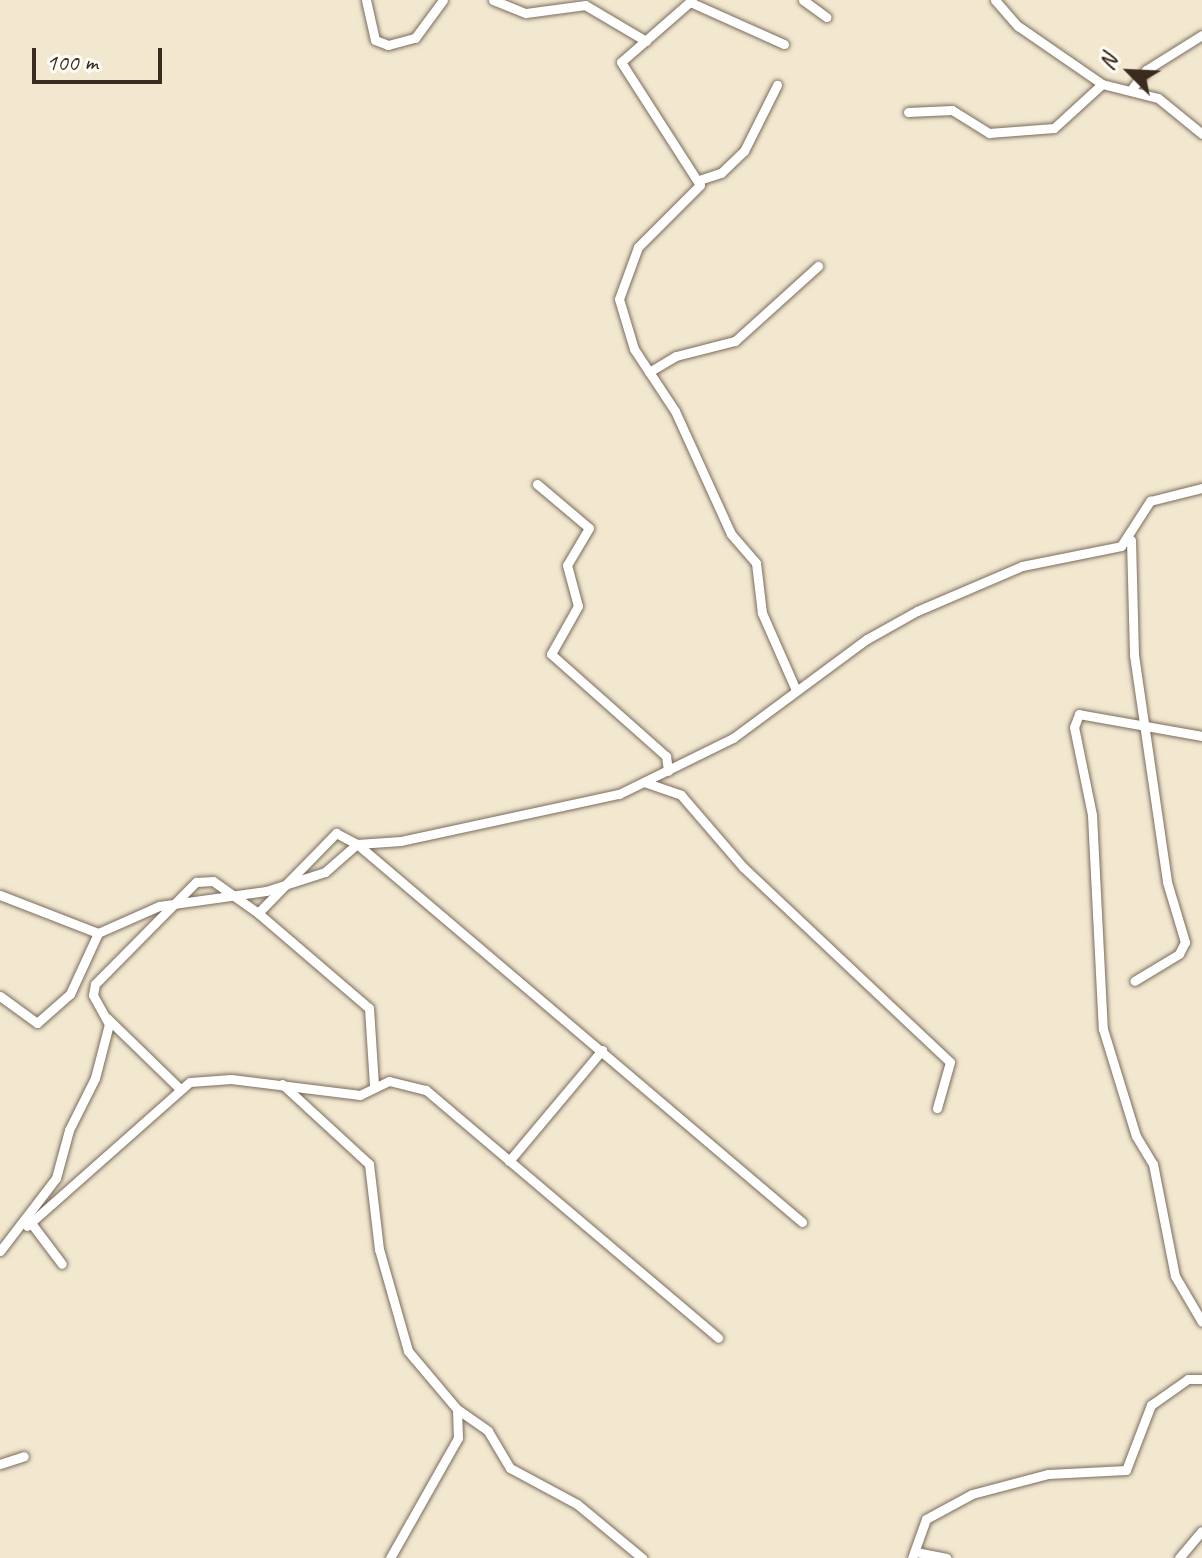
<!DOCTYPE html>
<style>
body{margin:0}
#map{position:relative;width:1202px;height:1558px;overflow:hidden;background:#f2e8d0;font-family:Caveat,sans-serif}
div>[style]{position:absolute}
.roads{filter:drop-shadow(0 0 2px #7b6c5c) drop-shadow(0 0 2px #7b6c5c)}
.minor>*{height:9px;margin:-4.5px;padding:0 4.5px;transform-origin:4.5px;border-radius:4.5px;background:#fff}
span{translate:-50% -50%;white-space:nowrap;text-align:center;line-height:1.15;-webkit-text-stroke:6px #fdfcf7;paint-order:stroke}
.north{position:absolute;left:1090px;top:32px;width:80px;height:80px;-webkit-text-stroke:6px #fdfcf7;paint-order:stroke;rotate:294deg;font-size:22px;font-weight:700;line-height:32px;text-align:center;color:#3b2a1e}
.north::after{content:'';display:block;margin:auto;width:28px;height:36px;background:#3b2a1e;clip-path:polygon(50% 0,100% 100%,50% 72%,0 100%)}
.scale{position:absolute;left:32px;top:48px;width:130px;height:36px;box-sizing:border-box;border:4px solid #3b2a1e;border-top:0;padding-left:10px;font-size:24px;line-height:28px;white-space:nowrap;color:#3b2a1e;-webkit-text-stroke:6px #fdfcf7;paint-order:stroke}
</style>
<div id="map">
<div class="roads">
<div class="minor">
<i style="left:366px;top:0;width:41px;rotate:77.3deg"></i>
<i style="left:375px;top:40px;width:14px;rotate:21deg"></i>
<i style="left:388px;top:45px;width:28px;rotate:-15deg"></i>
<i style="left:415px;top:38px;width:47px;rotate:-53.6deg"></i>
<i style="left:493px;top:0;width:35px;rotate:22deg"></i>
<i style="left:526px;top:13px;width:60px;rotate:-7.7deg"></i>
<i style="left:585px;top:5px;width:71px;rotate:30.5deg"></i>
<i style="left:692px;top:0;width:94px;rotate:138.9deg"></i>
<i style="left:621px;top:62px;width:146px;rotate:57.3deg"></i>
<i style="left:700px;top:185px;width:88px;rotate:135deg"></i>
<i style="left:638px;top:247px;width:55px;rotate:110.1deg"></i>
<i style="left:619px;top:299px;width:52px;rotate:73.3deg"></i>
<i style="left:634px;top:349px;width:74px;rotate:56.5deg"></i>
<i style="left:675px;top:411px;width:135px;rotate:65.5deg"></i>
<i style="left:731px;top:534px;width:38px;rotate:49deg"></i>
<i style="left:756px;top:563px;width:50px;rotate:83.2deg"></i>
<i style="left:762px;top:613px;width:84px;rotate:66.2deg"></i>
<i style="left:803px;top:0;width:29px;rotate:36deg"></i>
<i style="left:995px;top:0;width:35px;rotate:49deg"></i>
<i style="left:1018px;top:26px;width:102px;rotate:34.6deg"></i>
<i style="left:1102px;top:84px;width:58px;rotate:14deg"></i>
<i style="left:1158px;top:98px;width:57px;rotate:39.3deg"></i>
<i style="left:690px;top:2px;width:103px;rotate:24.1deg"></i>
<i style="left:1131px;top:90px;width:25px;rotate:-53deg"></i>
<i style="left:1146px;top:70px;width:66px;rotate:-32deg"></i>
<i style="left:908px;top:112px;width:44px;rotate:-2.6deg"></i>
<i style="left:952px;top:110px;width:44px;rotate:31.9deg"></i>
<i style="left:989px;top:133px;width:65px;rotate:-4.4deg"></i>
<i style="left:1054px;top:128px;width:65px;rotate:-42.5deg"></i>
<i style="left:699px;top:180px;width:23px;rotate:-18deg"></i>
<i style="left:721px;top:173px;width:32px;rotate:-44deg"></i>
<i style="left:744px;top:151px;width:74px;rotate:-63.4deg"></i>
<i style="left:649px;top:372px;width:31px;rotate:-31deg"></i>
<i style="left:676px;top:356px;width:61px;rotate:-14.3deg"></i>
<i style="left:735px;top:341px;width:112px;rotate:-42.1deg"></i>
<i style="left:537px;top:484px;width:68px;rotate:40.2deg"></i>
<i style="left:589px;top:528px;width:43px;rotate:120.7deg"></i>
<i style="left:567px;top:565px;width:42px;rotate:75deg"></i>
<i style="left:578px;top:606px;width:55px;rotate:119.4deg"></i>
<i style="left:551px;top:654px;width:154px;rotate:41.6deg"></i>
<i style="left:666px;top:756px;width:15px;rotate:82deg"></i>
<i style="left:1131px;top:540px;width:115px;rotate:88.5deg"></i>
<i style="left:1134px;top:655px;width:229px;rotate:81.7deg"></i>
<i style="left:1167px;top:882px;width:63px;rotate:73.3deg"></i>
<i style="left:1185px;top:942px;width:13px;rotate:117deg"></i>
<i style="left:1179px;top:954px;width:52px;rotate:149deg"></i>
<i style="left:1202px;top:736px;width:125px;rotate:-169.9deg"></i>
<i style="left:1079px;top:714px;width:14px;rotate:111deg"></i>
<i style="left:1074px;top:727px;width:90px;rotate:78.4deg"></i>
<i style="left:1092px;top:815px;width:214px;rotate:87.1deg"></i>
<i style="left:1103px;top:1029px;width:112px;rotate:72.9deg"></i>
<i style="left:1136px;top:1136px;width:33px;rotate:59deg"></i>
<i style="left:1153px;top:1164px;width:114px;rotate:78.9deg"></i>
<i style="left:1175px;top:1276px;width:53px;rotate:59.6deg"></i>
<i style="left:644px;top:782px;width:39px;rotate:19deg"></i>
<i style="left:681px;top:795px;width:95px;rotate:49.3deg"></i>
<i style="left:743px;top:867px;width:284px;rotate:43.3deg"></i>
<i style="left:950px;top:1062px;width:48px;rotate:105.8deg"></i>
<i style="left:0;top:895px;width:105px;rotate:21.2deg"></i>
<i style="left:258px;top:913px;width:146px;rotate:40.6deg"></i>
<i style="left:369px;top:1008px;width:78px;rotate:86.3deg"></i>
<i style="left:0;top:996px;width:46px;rotate:36.1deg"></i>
<i style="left:37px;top:1023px;width:44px;rotate:-41.3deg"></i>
<i style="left:70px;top:994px;width:67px;rotate:-65.3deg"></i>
<i style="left:98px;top:933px;width:67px;rotate:-23.9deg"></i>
<i style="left:159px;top:906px;width:108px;rotate:-8deg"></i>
<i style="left:266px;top:891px;width:62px;rotate:-17.9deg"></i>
<i style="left:325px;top:872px;width:43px;rotate:-41.2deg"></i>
<i style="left:357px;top:844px;width:584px;rotate:40.35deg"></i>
<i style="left:107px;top:1018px;width:99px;rotate:44.2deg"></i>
<i style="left:282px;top:1084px;width:118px;rotate:42.6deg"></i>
<i style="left:369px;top:1164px;width:86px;rotate:83.3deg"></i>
<i style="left:379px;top:1249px;width:106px;rotate:74.1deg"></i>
<i style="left:408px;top:1351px;width:76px;rotate:49.8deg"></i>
<i style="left:457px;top:1409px;width:38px;rotate:35deg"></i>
<i style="left:488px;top:1431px;width:43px;rotate:59.3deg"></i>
<i style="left:510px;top:1468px;width:76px;rotate:28.2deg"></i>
<i style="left:577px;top:1504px;width:85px;rotate:39.7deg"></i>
<i style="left:509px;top:1161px;width:145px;rotate:-50deg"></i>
<i style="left:31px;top:1223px;width:51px;rotate:52.9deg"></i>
<i style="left:27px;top:1226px;width:217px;rotate:-41.5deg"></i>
<i style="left:190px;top:1082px;width:41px;rotate:-4.2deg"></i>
<i style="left:231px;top:1079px;width:130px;rotate:7.1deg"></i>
<i style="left:360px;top:1095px;width:32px;rotate:-26deg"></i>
<i style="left:389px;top:1081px;width:38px;rotate:14deg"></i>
<i style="left:426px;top:1090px;width:383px;rotate:40.3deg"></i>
<i style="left:0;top:1251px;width:92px;rotate:-52.5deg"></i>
<i style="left:56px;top:1178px;width:50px;rotate:-74.8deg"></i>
<i style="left:69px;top:1130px;width:58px;rotate:-63.4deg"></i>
<i style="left:95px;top:1078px;width:56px;rotate:-75.5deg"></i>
<i style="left:109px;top:1024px;width:33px;rotate:-119deg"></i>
<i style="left:93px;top:995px;width:11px;rotate:-80deg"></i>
<i style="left:95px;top:984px;width:144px;rotate:-45.3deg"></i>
<i style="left:196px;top:882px;width:17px;rotate:-3deg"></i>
<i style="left:213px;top:881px;width:55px;rotate:35.4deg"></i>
<i style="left:258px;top:913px;width:112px;rotate:-45.7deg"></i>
<i style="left:336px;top:833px;width:24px;rotate:28deg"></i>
<i style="left:357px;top:844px;width:44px;rotate:-3.9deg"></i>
<i style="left:401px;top:841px;width:223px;rotate:-12.2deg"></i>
<i style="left:619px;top:794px;width:127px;rotate:-26.2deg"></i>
<i style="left:733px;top:738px;width:167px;rotate:-36.5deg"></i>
<i style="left:867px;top:639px;width:57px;rotate:-29.2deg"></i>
<i style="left:917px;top:611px;width:114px;rotate:-23.2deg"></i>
<i style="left:1022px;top:566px;width:101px;rotate:-11.4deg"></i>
<i style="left:1121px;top:546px;width:54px;rotate:-57.2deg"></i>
<i style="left:1150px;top:501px;width:54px;rotate:-14deg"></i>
<i style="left:0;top:1464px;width:25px;rotate:-18deg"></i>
<i style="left:916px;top:1552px;width:31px;rotate:11deg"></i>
<i style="left:390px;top:1558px;width:138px;rotate:-60.5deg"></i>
<i style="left:458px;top:1438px;width:28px;rotate:-92deg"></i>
<i style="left:912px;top:1558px;width:41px;rotate:-70.3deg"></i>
<i style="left:926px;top:1519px;width:52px;rotate:-28.5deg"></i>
<i style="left:972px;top:1494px;width:79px;rotate:-14.7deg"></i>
<i style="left:1048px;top:1474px;width:78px;rotate:-2.9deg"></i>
<i style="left:1126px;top:1470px;width:70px;rotate:-69deg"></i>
<i style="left:1151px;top:1405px;width:45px;rotate:-35.1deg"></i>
<i style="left:1188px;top:1379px;width:14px"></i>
<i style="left:1179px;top:1558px;width:35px;rotate:-50deg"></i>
</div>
</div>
<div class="north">N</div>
<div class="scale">100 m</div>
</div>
